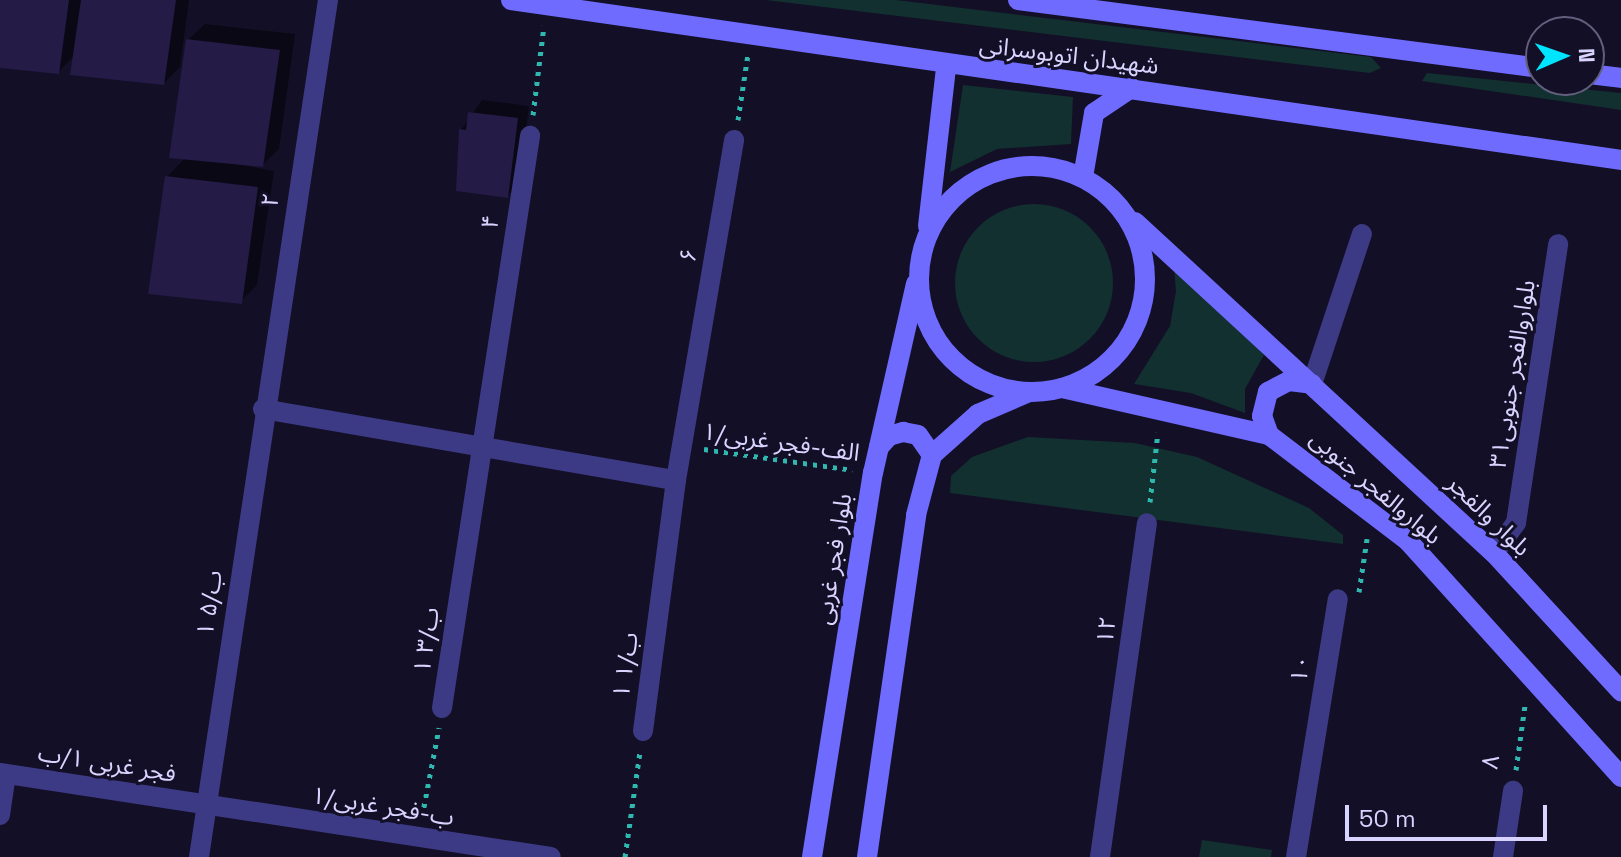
<!DOCTYPE html>
<meta charset="utf-8">
<style>
body{margin:0}
#map{position:relative;width:1621px;height:857px;overflow:hidden;background:#130f26;font-family:"Space Grotesk","Noto Sans Arabic",sans-serif}
div>[style]{position:absolute}
.green>*{inset:0;background:#12302f}
.round{border-radius:50%}
.shadow>*{inset:0;background:#0007}
.building>*{inset:0;background:#241b47}
.path>*{height:5px;margin-top:-2.5px;transform-origin:0;background:repeating-linear-gradient(90deg,#2fb8b0 0 4px,transparent 0 10px)}
.street>*{height:20px;margin:-10px;padding:0 10px;transform-origin:10px;border-radius:10px;background:#3d3a85}
.secondary>*{height:20px;margin:-10px;padding:0 10px;transform-origin:10px;border-radius:10px;background:#6f6bff}
.secondary>.ring{margin:-10px;padding:0;box-sizing:content-box;background:none;border:20px solid #6f6bff;border-radius:50%}
span{translate:-50% -50%;white-space:nowrap;text-align:center;line-height:1.15;-webkit-text-stroke:6px #130f26;paint-order:stroke}
.street-label{font-size:24px;color:#d9d4ff}
.north{position:absolute;left:1525px;top:16px;width:80px;height:80px;box-sizing:border-box;background:#130f26;border:2px solid #625e7d;border-radius:50%;rotate:88deg;font-size:22px;font-weight:700;line-height:32px;text-align:center;color:#d9d4ff}
.north::after{content:'';display:block;margin:auto;width:28px;height:36px;background:#00e5ff;clip-path:polygon(50% 0,100% 100%,50% 72%,0 100%)}
.scale{position:absolute;left:1345px;top:805px;width:202px;height:36px;box-sizing:border-box;border:4px solid #d9d4ff;border-top:0;padding-left:10px;font-size:24px;line-height:28px;white-space:nowrap;color:#d9d4ff;-webkit-text-stroke:6px #130f26;paint-order:stroke}
</style>
<div id="map">
<div class="green">
<i style="clip-path:polygon(766px 0,896px 0,1371px 57px,1381px 68px,1370px 73px)"></i>
<i style="clip-path:polygon(1427px 73px,1621px 93px,1621px 110px,1422px 81px)"></i>
<i style="clip-path:polygon(963px 85px,1073px 97px,1071px 144px,997px 149px,950px 172px)"></i>
<i class="round" style="left:955px;top:204px;width:158px;height:158px"></i>
<i style="clip-path:polygon(1173px 256px,1264px 355px,1245px 389px,1245px 413px,1191px 393px,1134px 384px,1170px 326px,1176px 291px)"></i>
<i style="clip-path:polygon(1028px 437px,1135px 443px,1197px 457px,1309px 508px,1343px 535px,1343px 544px,950px 493px,951px 476px,972px 457px)"></i>
<i style="clip-path:polygon(1202px 840px,1272px 850px,1271px 857px,1199px 857px)"></i>
</div>
<div class="shadow">
<i style="clip-path:polygon(0 0,189px 0,180px 67px,164px 83px,75px 55px,58px 72px,0 66px)"></i>
<i style="clip-path:polygon(205px 24px,295px 34px,279px 149px,262px 165px,219px 161px,274px 171px,257px 285px,241px 301px,167px 177px,186px 157px,188px 40px)"></i>
<i style="clip-path:polygon(482px 100px,529px 106px,519px 183px,507px 196px,461px 130px)"></i>
</div>
<div class="building">
<i style="clip-path:polygon(0 0,69px 0,59px 74px,0 68px)"></i>
<i style="clip-path:polygon(81px 0,176px 0,164px 85px,70px 75px)"></i>
<i style="clip-path:polygon(186px 39px,280px 50px,263px 167px,169px 158px)"></i>
<i style="clip-path:polygon(468px 112px,518px 118px,508px 198px,456px 191px,459px 129px,466px 130px)"></i>
<i style="clip-path:polygon(165px 176px,258px 187px,242px 304px,148px 294px)"></i>
</div>
<div class="path">
<i style="left:533px;top:115px;width:90px;rotate:-83deg"></i>
<i style="left:738px;top:120px;width:67px;rotate:-81.4deg"></i>
<i style="left:704px;top:449px;width:150px;rotate:8deg"></i>
<i style="left:1150px;top:502px;width:70px;rotate:-83.5deg"></i>
<i style="left:1359px;top:592px;width:54px;rotate:-81.4deg"></i>
<i style="left:1516px;top:770px;width:66px;rotate:-82.1deg"></i>
<i style="left:422px;top:817px;width:91px;rotate:-79.2deg"></i>
<i style="left:625px;top:857px;width:106px;rotate:-81.9deg"></i>
</div>
<div class="street">
<i style="left:1312px;top:384px;width:158px;rotate:-71.6deg"></i>
<i style="left:263px;top:409px;width:419px;rotate:9.8deg"></i>
<i style="left:1494px;top:553px;width:37px;rotate:-54deg"></i>
<i style="left:1516px;top:523px;width:282px;rotate:-81.4deg"></i>
<i style="left:442px;top:708px;width:579px;rotate:-81.25deg"></i>
<i style="left:643px;top:731px;width:253px;rotate:-82.5deg"></i>
<i style="left:676px;top:480px;width:345px;rotate:-80.3deg"></i>
<i style="left:0;top:773px;width:557px;rotate:8.67deg"></i>
<i style="left:0;top:815px;width:41px;rotate:-81.7deg"></i>
<i style="left:199px;top:857px;width:867px;rotate:-81.44deg"></i>
<i style="left:1100px;top:857px;width:337px;rotate:-82deg"></i>
<i style="left:1296px;top:857px;width:261px;rotate:-80.8deg"></i>
<i style="left:1503px;top:857px;width:67px;rotate:-81.4deg"></i>
</div>
<div class="secondary">
<i style="left:511px;top:0;width:1121px;rotate:8.2deg"></i>
<i style="left:1018px;top:0;width:527px;rotate:7.41deg"></i>
<i style="left:1589px;top:74px;width:32px;rotate:7deg"></i>
<i class="ring" style="left:919px;top:166px;width:206px;height:206px"></i>
<i style="left:1083px;top:177px;width:65px;rotate:-80.2deg"></i>
<i style="left:1094px;top:113px;width:45px;rotate:-34deg"></i>
<i style="left:1135px;top:222px;width:488px;rotate:42.7deg"></i>
<i style="left:1494px;top:553px;width:188px;rotate:47.4deg"></i>
<i style="left:928px;top:226px;width:160px;rotate:-83.5deg"></i>
<i style="left:1062px;top:388px;width:212px;rotate:12.8deg"></i>
<i style="left:1269px;top:435px;width:175px;rotate:37.3deg"></i>
<i style="left:1408px;top:541px;width:318px;rotate:47.9deg"></i>
<i style="left:1269px;top:435px;width:20px;rotate:-110deg"></i>
<i style="left:1262px;top:416px;width:25px;rotate:-76deg"></i>
<i style="left:1268px;top:392px;width:24px;rotate:-28deg"></i>
<i style="left:1289px;top:381px;width:23px;rotate:7deg"></i>
<i style="left:879px;top:447px;width:15px;rotate:-48deg"></i>
<i style="left:889px;top:436px;width:15px;rotate:-16deg"></i>
<i style="left:903px;top:432px;width:15px;rotate:11deg"></i>
<i style="left:918px;top:435px;width:24px;rotate:55deg"></i>
<i style="left:812px;top:857px;width:389px;rotate:-81deg"></i>
<i style="left:873px;top:473px;width:194px;rotate:-77.2deg"></i>
<i style="left:867px;top:857px;width:345px;rotate:-81.8deg"></i>
<i style="left:916px;top:515px;width:62px;rotate:-75.1deg"></i>
<i style="left:932px;top:455px;width:62px;rotate:-41.7deg"></i>
<i style="left:978px;top:414px;width:53px;rotate:-23.2deg"></i>
</div>
<div class="street-label">
<span style="left:1069px;top:55px;rotate:7deg">شهیدان اتوبوسرانی</span>
<span style="left:270px;top:200px;rotate:-81deg">۲</span>
<span style="left:490px;top:222px;rotate:-81deg">۴</span>
<span style="left:688px;top:255px;rotate:-80deg">۶</span>
<span style="left:1512px;top:374px;rotate:-81deg">بلواروالفجر جنوبی۳۱</span>
<span style="left:781px;top:442px;rotate:8deg">۱/الف-فجر غربی</span>
<span style="left:1376px;top:487px;rotate:40deg">بلواروالفجر جنوبی</span>
<span style="left:1489px;top:515px;rotate:44deg">بلوار والفجر</span>
<span style="left:833px;top:559px;rotate:-81deg">بلوار فجر غربی</span>
<span style="left:209px;top:603px;rotate:-82deg">۱ ب/۵</span>
<span style="left:1106px;top:630px;rotate:-82deg">۱۲</span>
<span style="left:426px;top:640px;rotate:-82deg">۱ ب/۳</span>
<span style="left:625px;top:665px;rotate:-82deg">۱ ب/۱</span>
<span style="left:1300px;top:669px;rotate:-81deg">۱۰</span>
<span style="left:1490px;top:762px;rotate:-82deg">۸</span>
<span style="left:107px;top:763px;rotate:9deg">فجر غربی ۱/ب</span>
<span style="left:383px;top:806px;rotate:9deg">۱/ب-فجر غربی</span>
</div>
<div class="north">N</div>
<div class="scale">50 m</div>
</div>
